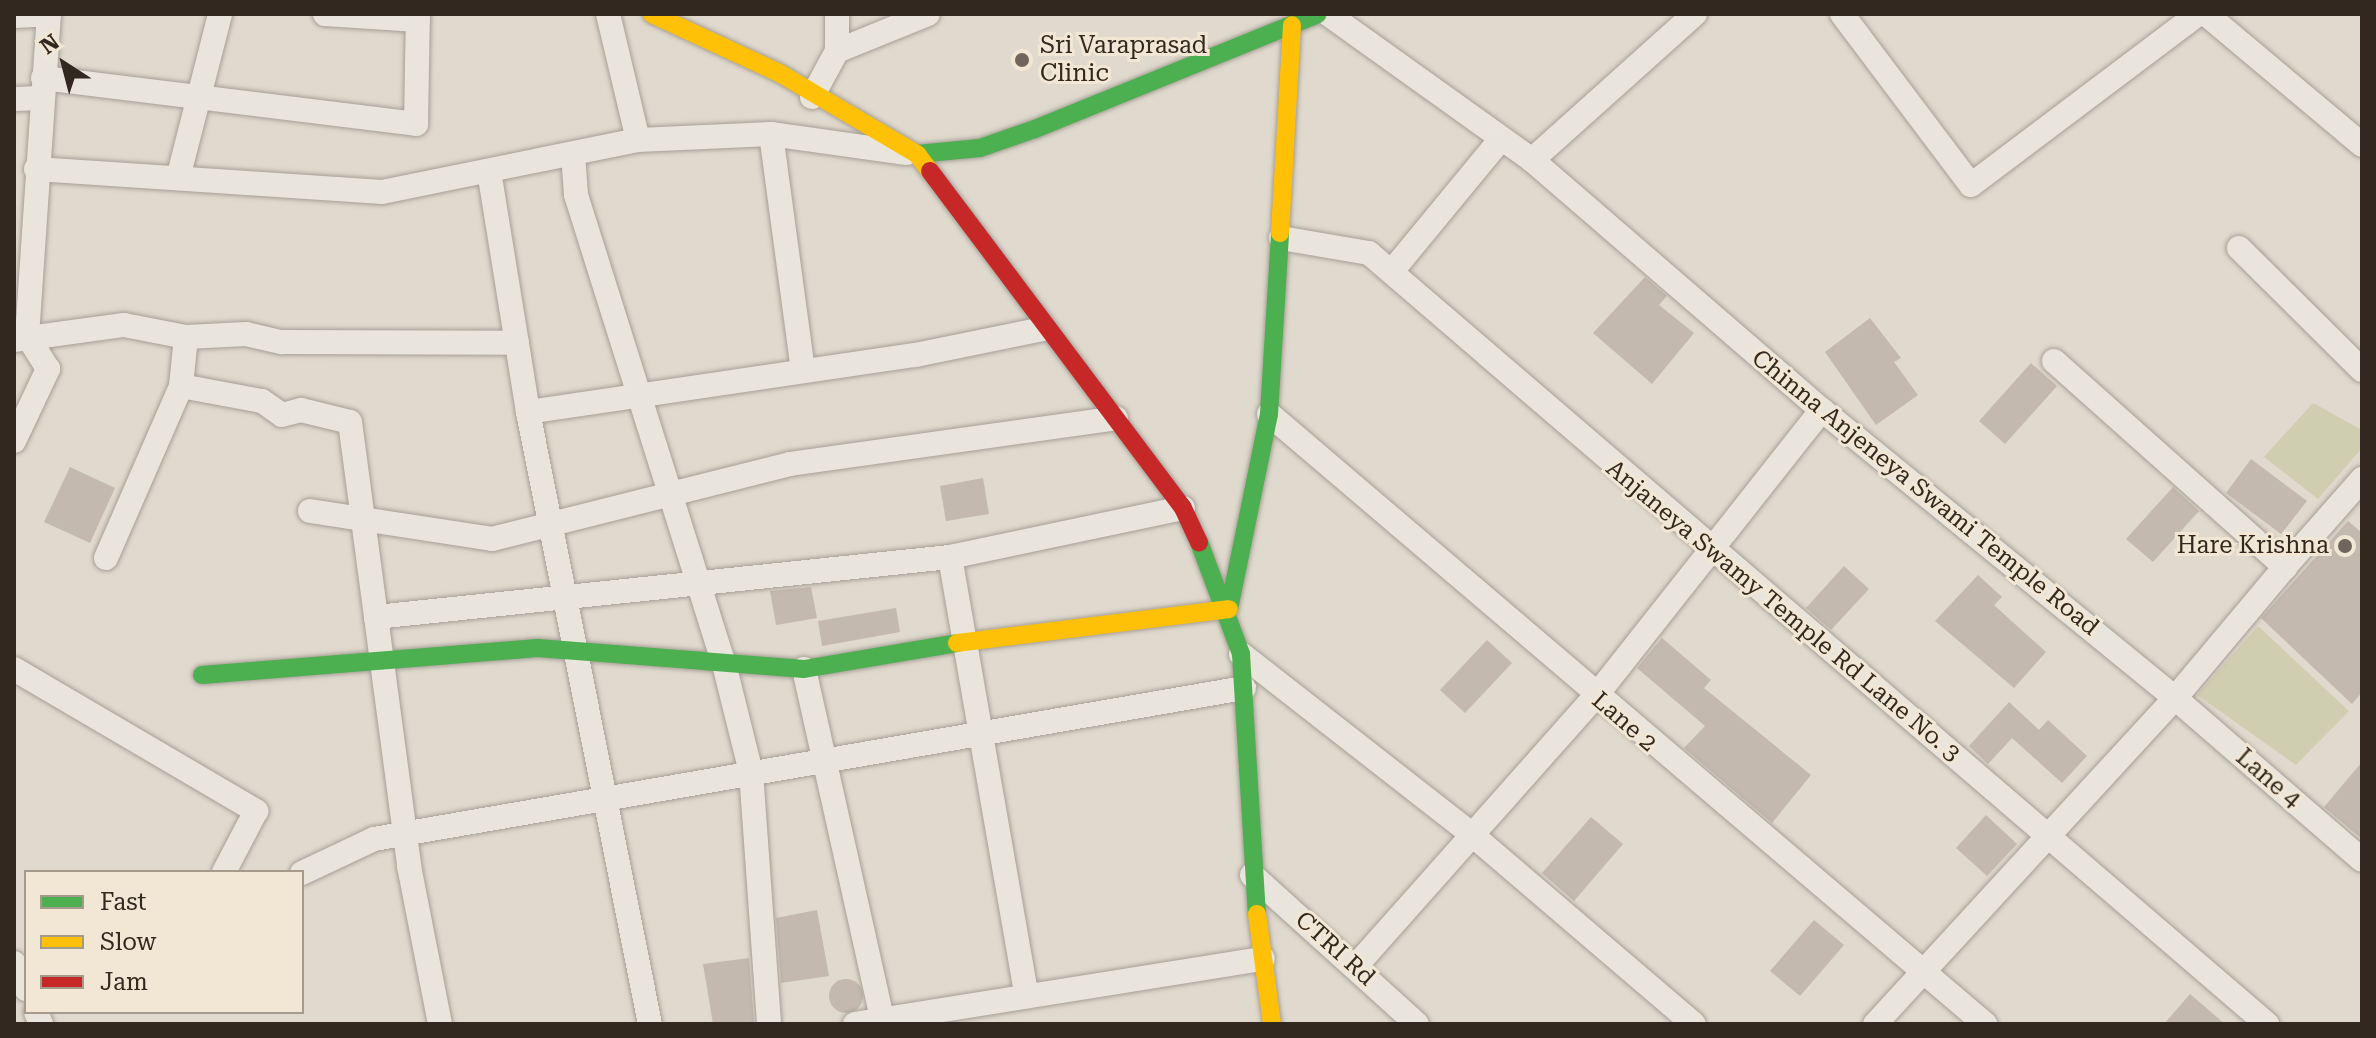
<!DOCTYPE html>
<style>
body{margin:0}
#map{position:relative;width:2376px;height:1038px;overflow:hidden;background:#e0d9cd;font-family:"Roboto Serif",serif}
div>[style]{position:absolute}
.green>*{inset:0;background:#d0ceb1}
.building>*{inset:0;background:#c3b9ae}
.round{border-radius:50%}
.roads{filter:drop-shadow(0 0 2px #a59f96) drop-shadow(0 0 2px #a59f96)}
.street>*{height:24px;margin:-12px;padding:0 12px;transform-origin:12px;border-radius:12px;background:#e9e5dd}
.fast>*{height:18px;margin:-9px;padding:0 9px;transform-origin:9px;border-radius:9px;background:#4caf50}
.slow>*{height:18px;margin:-9px;padding:0 9px;transform-origin:9px;border-radius:9px;background:#ffc107}
.jam>*{height:18px;margin:-9px;padding:0 9px;transform-origin:9px;border-radius:9px;background:#c62828}
.dots>*{width:22px;height:22px;translate:-50% -50%;box-sizing:border-box;border:4px solid #f1e7d4;border-radius:50%}
span{translate:-50% -50%;white-space:nowrap;text-align:center;line-height:1.15;-webkit-text-stroke:6px #f1e7d4;paint-order:stroke}
.poi-label{font-size:24px;color:#33281f}
.left{translate:0 -50%;text-align:left}
.right{translate:-100% -50%;text-align:right}
.street-label{font-size:24px;color:#33281f}
.frame{position:absolute;inset:0;border:16px solid #33281f;pointer-events:none}
.legend{position:absolute;left:24px;top:870px;width:280px;height:144px;box-sizing:border-box;background:#f1e7d4;border:2px solid #a59b8c;margin:0;padding:10px 14px;list-style:none;font-size:24px;color:#33281f}
.legend li{display:flex;align-items:center;gap:16px;height:40px}
.legend b{width:40px;border:2px solid #a59b8c}
.north{position:absolute;left:24px;top:24px;width:80px;height:80px;-webkit-text-stroke:6px #f1e7d4;paint-order:stroke;rotate:324deg;font-size:22px;font-weight:700;line-height:32px;text-align:center;color:#33281f}
.north::after{content:'';display:block;margin:auto;width:28px;height:36px;background:#33281f;clip-path:polygon(50% 0,100% 100%,50% 72%,0 100%)}
</style>
<div id="map">
<div class="green">
<i style="clip-path:polygon(2313px 403px,2362px 430px,2362px 448px,2318px 499px,2264px 457px)"></i>
<i style="clip-path:polygon(2258px 626px,2349px 711px,2296px 765px,2197px 695px)"></i>
</div>
<div class="building">
<i style="clip-path:polygon(1645px 277px,1667px 296px,1659px 305px,1694px 333px,1652px 384px,1593px 333px)"></i>
<i style="clip-path:polygon(1870px 318px,1901px 358px,1894px 362px,1918px 395px,1876px 425px,1825px 352px)"></i>
<i style="clip-path:polygon(2031px 363px,2057px 386px,2005px 444px,1979px 421px)"></i>
<i style="clip-path:polygon(2251px 459px,2307px 501px,2281px 534px,2226px 493px)"></i>
<i style="clip-path:polygon(70px 467px,115px 488px,90px 543px,44px 522px)"></i>
<i style="clip-path:polygon(983px 478px,989px 514px,946px 521px,940px 486px)"></i>
<i style="clip-path:polygon(2173px 487px,2199px 511px,2153px 562px,2126px 539px)"></i>
<i style="clip-path:polygon(2348px 521px,2362px 533px,2362px 692px,2352px 704px,2261px 618px)"></i>
<i style="clip-path:polygon(1844px 566px,1869px 589px,1831px 630px,1806px 608px)"></i>
<i style="clip-path:polygon(1978px 575px,2002px 597px,1994px 605px,2046px 652px,2014px 688px,1935px 621px)"></i>
<i style="clip-path:polygon(811px 587px,817px 618px,776px 625px,770px 591px)"></i>
<i style="clip-path:polygon(896px 608px,900px 632px,822px 646px,818px 621px)"></i>
<i style="clip-path:polygon(1662px 638px,1711px 680px,1704px 688px,1811px 775px,1772px 823px,1684px 748px,1705px 726px,1637px 668px)"></i>
<i style="clip-path:polygon(1487px 640px,1512px 663px,1465px 713px,1440px 690px)"></i>
<i style="clip-path:polygon(2009px 702px,2039px 730px,2048px 720px,2087px 756px,2062px 783px,2012px 738px,1988px 764px,1969px 746px)"></i>
<i style="clip-path:polygon(2362px 762px,2362px 839px,2324px 807px)"></i>
<i style="clip-path:polygon(1986px 815px,2017px 844px,1987px 876px,1956px 848px)"></i>
<i style="clip-path:polygon(1591px 817px,1623px 844px,1574px 901px,1542px 873px)"></i>
<i style="clip-path:polygon(817px 910px,829px 976px,781px 983px,776px 918px)"></i>
<i style="clip-path:polygon(1814px 920px,1844px 945px,1800px 996px,1770px 971px)"></i>
<i style="clip-path:polygon(749px 958px,754px 1022px,713px 1024px,703px 964px)"></i>
<i class="round" style="left:829px;top:979px;width:34px;height:34px"></i>
<i style="clip-path:polygon(2190px 994px,2225px 1024px,2164px 1024px)"></i>
</div>
<div class="roads">
<div class="street">
<i style="left:325px;top:14px;width:93px;rotate:3.7deg"></i>
<i style="left:1328px;top:14px;width:251px;rotate:35.6deg"></i>
<i style="left:1532px;top:160px;width:383px;rotate:40.8deg"></i>
<i style="left:1822px;top:410px;width:456px;rotate:39.2deg"></i>
<i style="left:2175px;top:698px;width:443px;rotate:132.6deg"></i>
<i style="left:1842px;top:14px;width:214px;rotate:53deg"></i>
<i style="left:1971px;top:185px;width:284px;rotate:-37deg"></i>
<i style="left:2206px;top:14px;width:204px;rotate:40deg"></i>
<i style="left:14px;top:16px;width:35px;rotate:-3deg"></i>
<i style="left:837px;top:51px;width:98px;rotate:-22.1deg"></i>
<i style="left:43px;top:78px;width:376px;rotate:7deg"></i>
<i style="left:416px;top:124px;width:110px;rotate:-89deg"></i>
<i style="left:812px;top:97px;width:52px;rotate:-61.5deg"></i>
<i style="left:837px;top:51px;width:37px;rotate:-90deg"></i>
<i style="left:14px;top:99px;width:27px;rotate:-2deg"></i>
<i style="left:771px;top:134px;width:238px;rotate:82.3deg"></i>
<i style="left:638px;top:140px;width:133px;rotate:-2.6deg"></i>
<i style="left:771px;top:134px;width:137px;rotate:8deg"></i>
<i style="left:573px;top:154px;width:41px;rotate:85.8deg"></i>
<i style="left:576px;top:195px;width:488px;rotate:72.5deg"></i>
<i style="left:723px;top:660px;width:115px;rotate:76deg"></i>
<i style="left:751px;top:772px;width:253px;rotate:85.9deg"></i>
<i style="left:1532px;top:160px;width:219px;rotate:-41.9deg"></i>
<i style="left:36px;top:169px;width:347px;rotate:3.8deg"></i>
<i style="left:382px;top:192px;width:261px;rotate:-11.5deg"></i>
<i style="left:638px;top:140px;width:130px;rotate:-103.4deg"></i>
<i style="left:489px;top:171px;width:244px;rotate:80.8deg"></i>
<i style="left:528px;top:412px;width:624px;rotate:78.73deg"></i>
<i style="left:178px;top:178px;width:169px;rotate:-75.6deg"></i>
<i style="left:1281px;top:238px;width:89px;rotate:9.7deg"></i>
<i style="left:1369px;top:253px;width:1184px;rotate:40.65deg"></i>
<i style="left:2239px;top:248px;width:173px;rotate:44.8deg"></i>
<i style="left:1392px;top:271px;width:170px;rotate:-50.5deg"></i>
<i style="left:14px;top:340px;width:111px;rotate:-7.8deg"></i>
<i style="left:124px;top:325px;width:63px;rotate:11deg"></i>
<i style="left:186px;top:337px;width:60px;rotate:-2.9deg"></i>
<i style="left:246px;top:334px;width:37px;rotate:13deg"></i>
<i style="left:282px;top:342px;width:235px;rotate:0.2deg"></i>
<i style="left:2054px;top:361px;width:310px;rotate:41.7deg"></i>
<i style="left:2285px;top:567px;width:171px;rotate:130deg"></i>
<i style="left:2175px;top:698px;width:247px;rotate:40.9deg"></i>
<i style="left:181px;top:386px;width:82px;rotate:10.5deg"></i>
<i style="left:262px;top:401px;width:24px;rotate:35deg"></i>
<i style="left:282px;top:415px;width:20px;rotate:-15deg"></i>
<i style="left:301px;top:410px;width:50px;rotate:13.8deg"></i>
<i style="left:350px;top:422px;width:448px;rotate:82.4deg"></i>
<i style="left:409px;top:866px;width:161px;rotate:78.9deg"></i>
<i style="left:528px;top:412px;width:391px;rotate:-8.4deg"></i>
<i style="left:915px;top:355px;width:131px;rotate:-11.5deg"></i>
<i style="left:1269px;top:414px;width:941px;rotate:40.43deg"></i>
<i style="left:14px;top:441px;width:80px;rotate:-64.7deg"></i>
<i style="left:48px;top:369px;width:39px;rotate:-122deg"></i>
<i style="left:27px;top:336px;width:323px;rotate:-86.1deg"></i>
<i style="left:310px;top:511px;width:184px;rotate:8.7deg"></i>
<i style="left:492px;top:539px;width:307px;rotate:-14.1deg"></i>
<i style="left:790px;top:464px;width:329px;rotate:-8deg"></i>
<i style="left:950px;top:557px;width:238px;rotate:-11.9deg"></i>
<i style="left:106px;top:558px;width:188px;rotate:-66.4deg"></i>
<i style="left:181px;top:386px;width:49px;rotate:-84.2deg"></i>
<i style="left:2283px;top:569px;width:120px;rotate:-48.7deg"></i>
<i style="left:376px;top:617px;width:577px;rotate:-5.97deg"></i>
<i style="left:950px;top:557px;width:446px;rotate:80.1deg"></i>
<i style="left:1241px;top:654px;width:291px;rotate:38deg"></i>
<i style="left:1470px;top:833px;width:294px;rotate:40.5deg"></i>
<i style="left:14px;top:669px;width:281px;rotate:30.4deg"></i>
<i style="left:256px;top:811px;width:69px;rotate:117.7deg"></i>
<i style="left:804px;top:669px;width:359px;rotate:77.4deg"></i>
<i style="left:302px;top:873px;width:80px;rotate:-25.3deg"></i>
<i style="left:374px;top:839px;width:883px;rotate:-9.85deg"></i>
<i style="left:1252px;top:875px;width:222px;rotate:42.1deg"></i>
<i style="left:14px;top:963px;width:29px;rotate:65deg"></i>
<i style="left:1355px;top:967px;width:361px;rotate:-48.4deg"></i>
<i style="left:1595px;top:697px;width:366px;rotate:-51.7deg"></i>
<i style="left:36px;top:1012px;width:13px;rotate:67deg"></i>
<i style="left:855px;top:1024px;width:413px;rotate:-9.1deg"></i>
</div>
<div class="fast">
<i style="left:917px;top:154px;width:63px;rotate:-5.4deg"></i>
<i style="left:980px;top:148px;width:58px;rotate:-19.1deg"></i>
<i style="left:1035px;top:129px;width:305px;rotate:-22.1deg"></i>
<i style="left:1199px;top:542px;width:120px;rotate:69.4deg"></i>
<i style="left:1241px;top:654px;width:260px;rotate:86.5deg"></i>
<i style="left:1229px;top:609px;width:199px;rotate:-78.4deg"></i>
<i style="left:1269px;top:414px;width:181px;rotate:-86.5deg"></i>
<i style="left:202px;top:675px;width:337px;rotate:-4.6deg"></i>
<i style="left:538px;top:648px;width:267px;rotate:4.5deg"></i>
<i style="left:804px;top:669px;width:155px;rotate:-9.6deg"></i>
</div>
<div class="slow">
<i style="left:652px;top:14px;width:142px;rotate:24.9deg"></i>
<i style="left:781px;top:74px;width:158px;rotate:30.5deg"></i>
<i style="left:917px;top:154px;width:21px;rotate:53deg"></i>
<i style="left:1280px;top:233px;width:208px;rotate:-86.7deg"></i>
<i style="left:957px;top:643px;width:274px;rotate:-7.1deg"></i>
<i style="left:1257px;top:914px;width:111px;rotate:82.2deg"></i>
</div>
<div class="jam">
<i style="left:930px;top:171px;width:421px;rotate:53.1deg"></i>
<i style="left:1183px;top:508px;width:38px;rotate:65deg"></i>
</div>
</div>
<div class="dots">
<i style="left:1022px;top:60px;background:#70665c"></i>
<i style="left:2345px;top:546px;background:#70665c"></i>
</div>
<div class="poi-label">
<span class="left" style="left:1040px;top:60px">Sri Varaprasad<br>Clinic</span>
<span class="right" style="left:2329px;top:546px">Hare Krishna</span>
</div>
<div class="street-label">
<span style="left:1925px;top:493px;rotate:39deg">Chinna Anjeneya Swami Temple Road</span>
<span style="left:1783px;top:611px;rotate:40deg">Anjaneya Swamy Temple Rd Lane No. 3</span>
<span style="left:1624px;top:722px;rotate:41deg">Lane 2</span>
<span style="left:2268px;top:779px;rotate:41deg">Lane 4</span>
<span style="left:1335px;top:949px;rotate:42deg">CTRI Rd</span>
</div>
<div class="frame"></div>
<ul class="legend">
<li><b style="height:10px;background:#4caf50"></b>Fast</li>
<li><b style="height:10px;background:#ffc107"></b>Slow</li>
<li><b style="height:10px;background:#c62828"></b>Jam</li>
</ul>
<div class="north">N</div>
</div>
